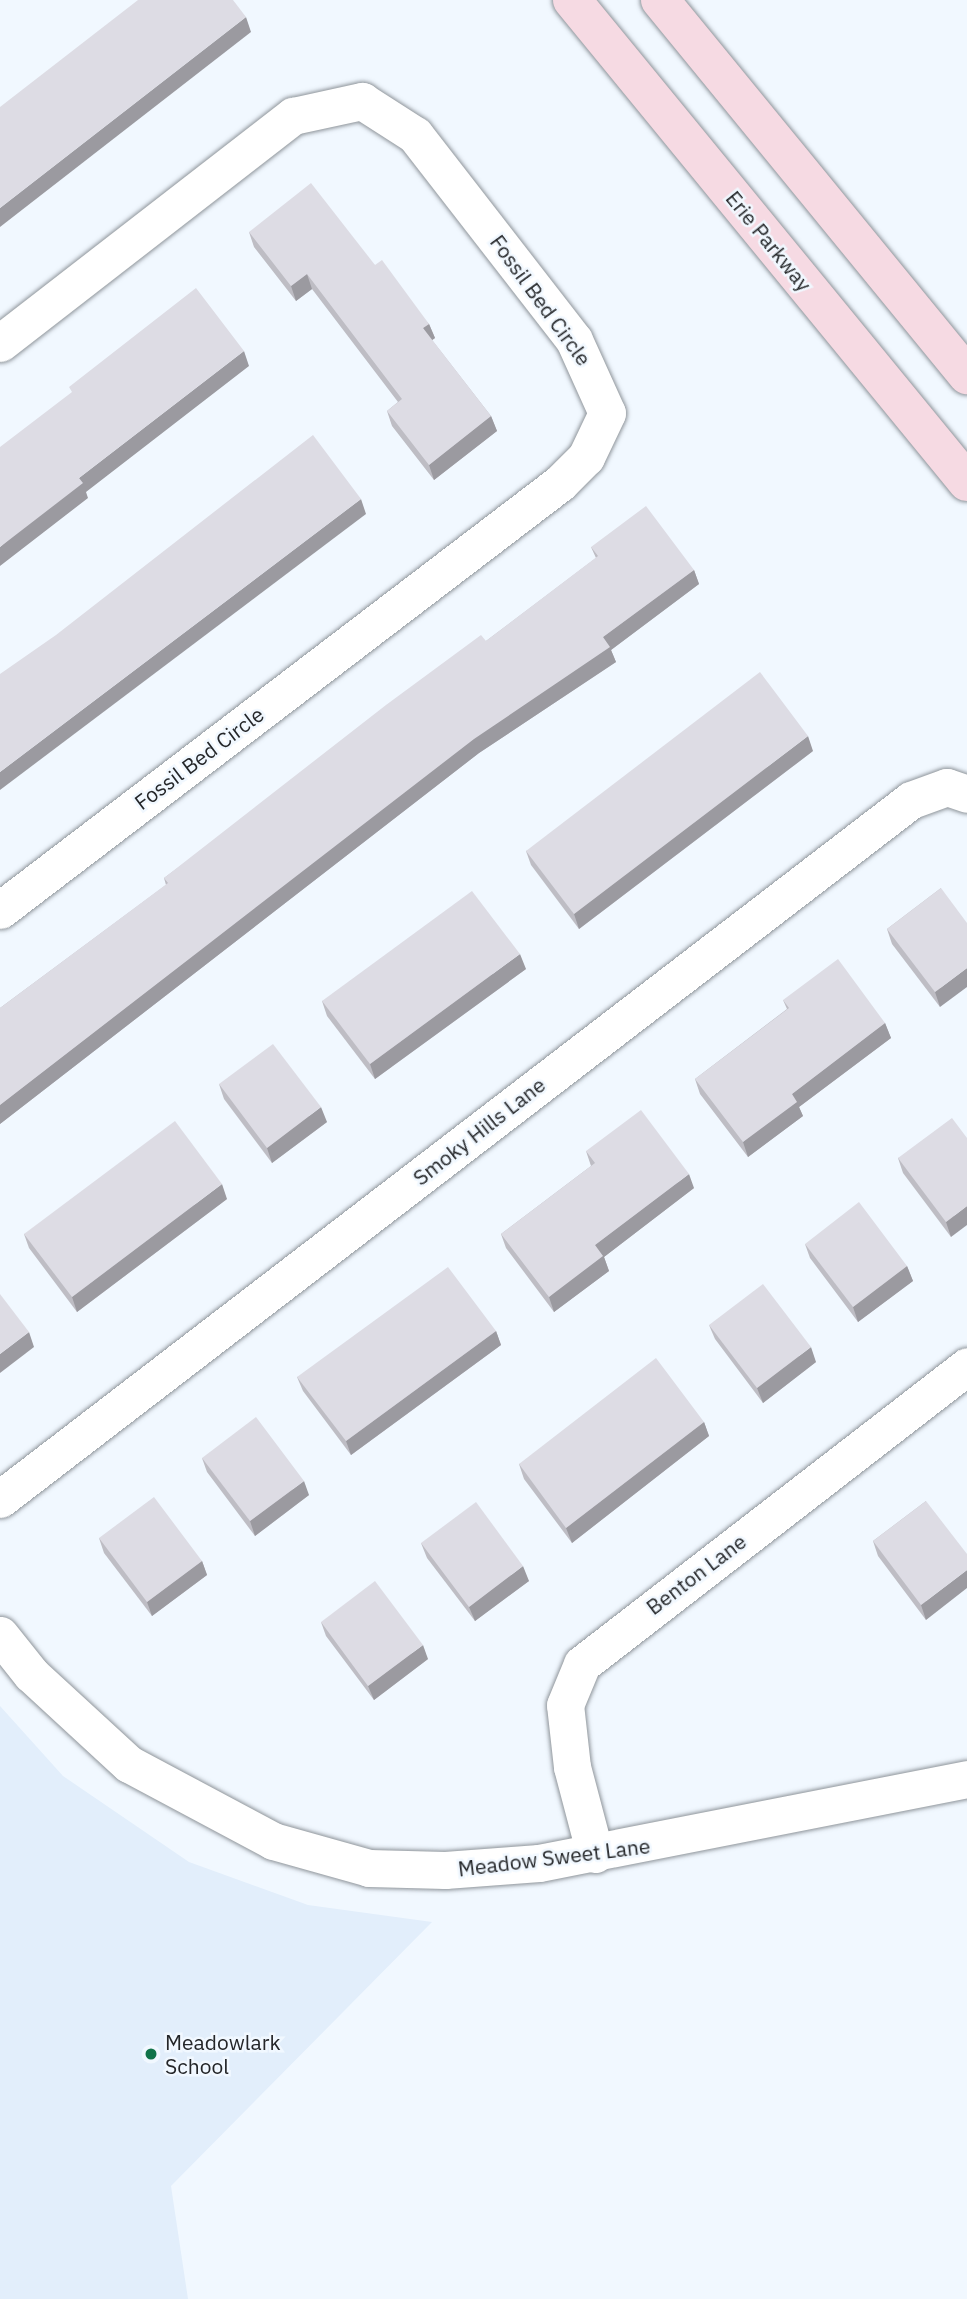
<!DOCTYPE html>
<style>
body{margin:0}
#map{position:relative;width:967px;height:2299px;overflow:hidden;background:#f1f8ff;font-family:"IBM Plex Sans",sans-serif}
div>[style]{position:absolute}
.built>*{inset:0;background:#e2eefb}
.roads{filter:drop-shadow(0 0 2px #8f959b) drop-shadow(0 0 2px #8f959b)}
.minor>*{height:37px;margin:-18.5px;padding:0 18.5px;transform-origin:18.5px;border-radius:18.5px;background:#fff}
.secondary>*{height:38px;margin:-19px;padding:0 19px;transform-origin:19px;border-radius:19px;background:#f6dae3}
.wall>*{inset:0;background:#bebdc4}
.shaded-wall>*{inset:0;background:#9b9aa0}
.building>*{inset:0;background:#dddce4}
.dots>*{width:19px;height:19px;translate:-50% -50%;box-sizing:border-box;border:4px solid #f1f8ff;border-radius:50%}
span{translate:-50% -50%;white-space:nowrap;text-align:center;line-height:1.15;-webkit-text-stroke:5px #f1f8ff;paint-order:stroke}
.street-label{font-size:21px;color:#242629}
.poi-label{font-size:21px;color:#242629}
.left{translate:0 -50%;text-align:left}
</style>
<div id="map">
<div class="built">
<i style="clip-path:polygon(0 1706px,63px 1776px,189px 1862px,308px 1905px,432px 1922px,171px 2186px,188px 2299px,0 2299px)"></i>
</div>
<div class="roads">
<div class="minor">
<i style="left:0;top:343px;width:371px;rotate:-37.8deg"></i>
<i style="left:293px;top:116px;width:71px;rotate:-12.3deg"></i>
<i style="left:362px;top:101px;width:63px;rotate:32.7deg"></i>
<i style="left:415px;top:135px;width:259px;rotate:52.2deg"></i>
<i style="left:574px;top:340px;width:80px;rotate:65.7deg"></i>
<i style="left:607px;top:413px;width:49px;rotate:115.5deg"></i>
<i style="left:586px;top:457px;width:37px;rotate:135deg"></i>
<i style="left:560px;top:483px;width:704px;rotate:142.67deg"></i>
<i style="left:0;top:1499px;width:1148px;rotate:-37.5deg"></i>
<i style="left:911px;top:800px;width:38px;rotate:-20deg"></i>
<i style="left:947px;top:787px;width:21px;rotate:19deg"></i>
<i style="left:0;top:1635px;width:50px;rotate:51.5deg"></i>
<i style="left:31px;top:1674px;width:133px;rotate:42.6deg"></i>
<i style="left:129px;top:1764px;width:163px;rotate:28.1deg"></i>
<i style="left:273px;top:1841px;width:100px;rotate:15.7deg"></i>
<i style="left:369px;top:1868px;width:76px;rotate:1.5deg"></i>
<i style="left:445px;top:1870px;width:94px;rotate:-4.3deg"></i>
<i style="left:539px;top:1863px;width:436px;rotate:-11.1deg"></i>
<i style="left:595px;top:1854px;width:90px;rotate:-104.8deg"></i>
<i style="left:572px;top:1767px;width:62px;rotate:-96.4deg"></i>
<i style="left:565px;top:1705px;width:44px;rotate:-67.5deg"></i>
<i style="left:582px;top:1664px;width:487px;rotate:-37.7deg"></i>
</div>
<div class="secondary">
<i style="left:572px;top:0;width:623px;rotate:50.67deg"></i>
<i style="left:660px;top:0;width:485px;rotate:50.7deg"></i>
</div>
</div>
<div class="wall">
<i style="clip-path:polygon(249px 232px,375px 265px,429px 324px,435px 338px,432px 340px,491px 416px,497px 431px,434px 480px,392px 426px,387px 411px,398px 402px,312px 289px,296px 301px,254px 247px)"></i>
<i style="clip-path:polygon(591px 547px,694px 570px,699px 584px,611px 650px,616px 662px,479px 753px,0 1124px,0 1008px,166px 885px,164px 878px,486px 641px,596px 558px)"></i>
<i style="clip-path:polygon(813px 751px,579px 929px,531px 865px,526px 851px)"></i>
<i style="clip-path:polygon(941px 888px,940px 1007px,892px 944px,887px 929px)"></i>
<i style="clip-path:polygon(526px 969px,375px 1079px,327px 1016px,322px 1001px)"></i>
<i style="clip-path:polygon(783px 1000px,885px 1023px,891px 1038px,799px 1107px,803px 1116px,748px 1157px,700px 1094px,695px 1079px,787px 1009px)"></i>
<i style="clip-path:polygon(219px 1084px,327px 1122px,272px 1163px,224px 1099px)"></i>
<i style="clip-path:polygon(967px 1138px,951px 1237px,903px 1173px,898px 1158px)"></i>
<i style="clip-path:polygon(586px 1151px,694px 1188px,604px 1257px,609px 1271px,554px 1312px,506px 1248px,501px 1234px,591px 1166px)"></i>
<i style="clip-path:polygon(227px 1199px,77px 1312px,29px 1248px,24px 1234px)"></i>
<i style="clip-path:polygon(805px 1244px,907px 1266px,913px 1281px,858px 1322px,810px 1258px)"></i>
<i style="clip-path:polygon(709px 1325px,816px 1362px,763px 1403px,715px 1339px)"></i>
<i style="clip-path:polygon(496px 1331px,501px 1345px,351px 1455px,303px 1391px,297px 1377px)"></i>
<i style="clip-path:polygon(704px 1422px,709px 1436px,572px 1543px,524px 1479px,519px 1464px)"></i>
<i style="clip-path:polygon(202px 1458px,309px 1495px,255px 1536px,207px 1472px)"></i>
<i style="clip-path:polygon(926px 1501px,926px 1620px,878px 1556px,873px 1541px)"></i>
<i style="clip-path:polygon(99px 1538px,202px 1561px,207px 1575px,152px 1616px,104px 1553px)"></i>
<i style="clip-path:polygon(421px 1543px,529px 1581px,475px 1621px,427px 1558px)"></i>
<i style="clip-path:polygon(321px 1622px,428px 1659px,374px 1700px,326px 1636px)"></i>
</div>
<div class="shaded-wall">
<i style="clip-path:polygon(246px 17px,251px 32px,0 227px,0 208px)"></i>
<i style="clip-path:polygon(307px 274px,312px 289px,296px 301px,291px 286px)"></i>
<i style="clip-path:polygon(429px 324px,435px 338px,428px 343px,423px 328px)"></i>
<i style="clip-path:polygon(244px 351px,249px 366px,86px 492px,88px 498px,0 566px,0 547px,79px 478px)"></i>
<i style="clip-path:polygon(491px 416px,497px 431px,434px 480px,429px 465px)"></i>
<i style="clip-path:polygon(361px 499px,366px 514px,0 790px,0 772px)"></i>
<i style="clip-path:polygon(694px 570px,699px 584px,611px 650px,616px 662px,479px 753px,0 1124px,0 1105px,603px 637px)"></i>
<i style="clip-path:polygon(808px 736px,813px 751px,579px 929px,574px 914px)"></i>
<i style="clip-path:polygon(520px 954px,526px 969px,375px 1079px,370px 1064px)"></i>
<i style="clip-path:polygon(967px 968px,967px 987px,940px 1007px,935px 992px)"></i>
<i style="clip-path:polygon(885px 1023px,891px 1038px,799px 1107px,803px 1116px,748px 1157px,743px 1142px,792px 1094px)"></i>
<i style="clip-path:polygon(321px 1107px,327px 1122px,272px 1163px,267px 1148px)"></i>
<i style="clip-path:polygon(689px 1174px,694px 1188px,604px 1257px,609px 1271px,554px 1312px,549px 1297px,595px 1245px)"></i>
<i style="clip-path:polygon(222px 1184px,227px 1199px,77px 1312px,72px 1297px)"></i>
<i style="clip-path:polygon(967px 1206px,967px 1225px,951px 1237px,946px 1222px)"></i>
<i style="clip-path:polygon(907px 1266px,913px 1281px,858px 1322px,853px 1307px)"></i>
<i style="clip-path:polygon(496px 1331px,501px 1345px,351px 1455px,346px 1441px)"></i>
<i style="clip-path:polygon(29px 1332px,34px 1347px,0 1373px,0 1354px)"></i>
<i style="clip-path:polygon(811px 1347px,816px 1362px,763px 1403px,757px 1388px)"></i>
<i style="clip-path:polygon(704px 1422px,709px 1436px,572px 1543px,566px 1528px)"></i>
<i style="clip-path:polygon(304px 1481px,309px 1495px,255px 1536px,250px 1521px)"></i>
<i style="clip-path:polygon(202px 1561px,207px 1575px,152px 1616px,147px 1602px)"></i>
<i style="clip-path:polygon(523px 1566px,529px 1581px,475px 1621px,469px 1607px)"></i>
<i style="clip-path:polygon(967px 1570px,967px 1588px,926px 1620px,921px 1605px)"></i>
<i style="clip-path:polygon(423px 1645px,428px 1659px,374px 1700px,368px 1686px)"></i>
</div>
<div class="building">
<i style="clip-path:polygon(138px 0,233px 0,246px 17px,0 208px,0 107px)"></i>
<i style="clip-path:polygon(311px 183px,375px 265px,382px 260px,429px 324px,423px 328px,491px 416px,429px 465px,387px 411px,402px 399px,307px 274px,291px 286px,249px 232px)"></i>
<i style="clip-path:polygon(196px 288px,244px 351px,79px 478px,83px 483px,0 547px,0 447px,72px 392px,69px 387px)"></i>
<i style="clip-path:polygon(313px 435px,361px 499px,0 772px,0 674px,56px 635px)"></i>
<i style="clip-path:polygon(646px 506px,694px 570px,603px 637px,610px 647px,474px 739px,0 1105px,0 1008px,168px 883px,164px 878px,386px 705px,481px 635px,486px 641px,598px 556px,591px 547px)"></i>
<i style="clip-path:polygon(760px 672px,808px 736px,574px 914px,526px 851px)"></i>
<i style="clip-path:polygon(941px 888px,967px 923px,967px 968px,935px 992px,887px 929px)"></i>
<i style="clip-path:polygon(472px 891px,520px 954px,370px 1064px,322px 1001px)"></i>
<i style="clip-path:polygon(838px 959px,885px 1023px,792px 1094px,797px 1102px,743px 1142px,695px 1079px,789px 1008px,783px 1000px)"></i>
<i style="clip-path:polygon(273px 1044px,321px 1107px,267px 1148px,219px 1084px)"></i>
<i style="clip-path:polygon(641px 1110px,689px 1174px,595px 1245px,603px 1256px,549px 1297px,501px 1234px,595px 1163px,586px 1151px)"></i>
<i style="clip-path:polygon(952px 1118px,967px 1138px,967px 1206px,946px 1222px,898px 1158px)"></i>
<i style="clip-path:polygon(175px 1121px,222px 1184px,72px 1297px,24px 1234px)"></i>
<i style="clip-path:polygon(859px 1202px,907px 1266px,853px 1307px,805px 1244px)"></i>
<i style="clip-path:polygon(448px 1267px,496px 1331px,346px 1441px,297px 1377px)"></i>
<i style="clip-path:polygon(763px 1284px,811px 1347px,757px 1388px,709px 1325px)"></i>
<i style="clip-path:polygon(0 1294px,29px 1332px,0 1354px)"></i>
<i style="clip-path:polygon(656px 1358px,704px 1422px,566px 1528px,519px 1464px)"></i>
<i style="clip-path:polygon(256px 1417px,304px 1481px,250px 1521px,202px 1458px)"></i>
<i style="clip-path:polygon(154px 1497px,202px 1561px,147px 1602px,99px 1538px)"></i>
<i style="clip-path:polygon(926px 1501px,967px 1554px,967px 1570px,921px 1605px,873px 1541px)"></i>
<i style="clip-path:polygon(476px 1502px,523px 1566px,469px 1607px,421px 1543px)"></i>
<i style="clip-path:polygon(375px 1581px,423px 1645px,368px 1686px,321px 1622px)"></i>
</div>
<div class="dots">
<i style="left:151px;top:2054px;background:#117349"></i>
</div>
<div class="street-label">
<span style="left:769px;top:241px;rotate:51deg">Erie Parkway</span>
<span style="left:541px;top:300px;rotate:54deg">Fossil Bed Circle</span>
<span style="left:199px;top:758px;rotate:-37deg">Fossil Bed Circle</span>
<span style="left:479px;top:1131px;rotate:-38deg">Smoky Hills Lane</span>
<span style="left:696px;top:1574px;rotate:-37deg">Benton Lane</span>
<span style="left:554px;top:1857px;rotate:-7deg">Meadow Sweet Lane</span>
</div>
<div class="poi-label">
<span class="left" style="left:165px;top:2054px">Meadowlark<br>School</span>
</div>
</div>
